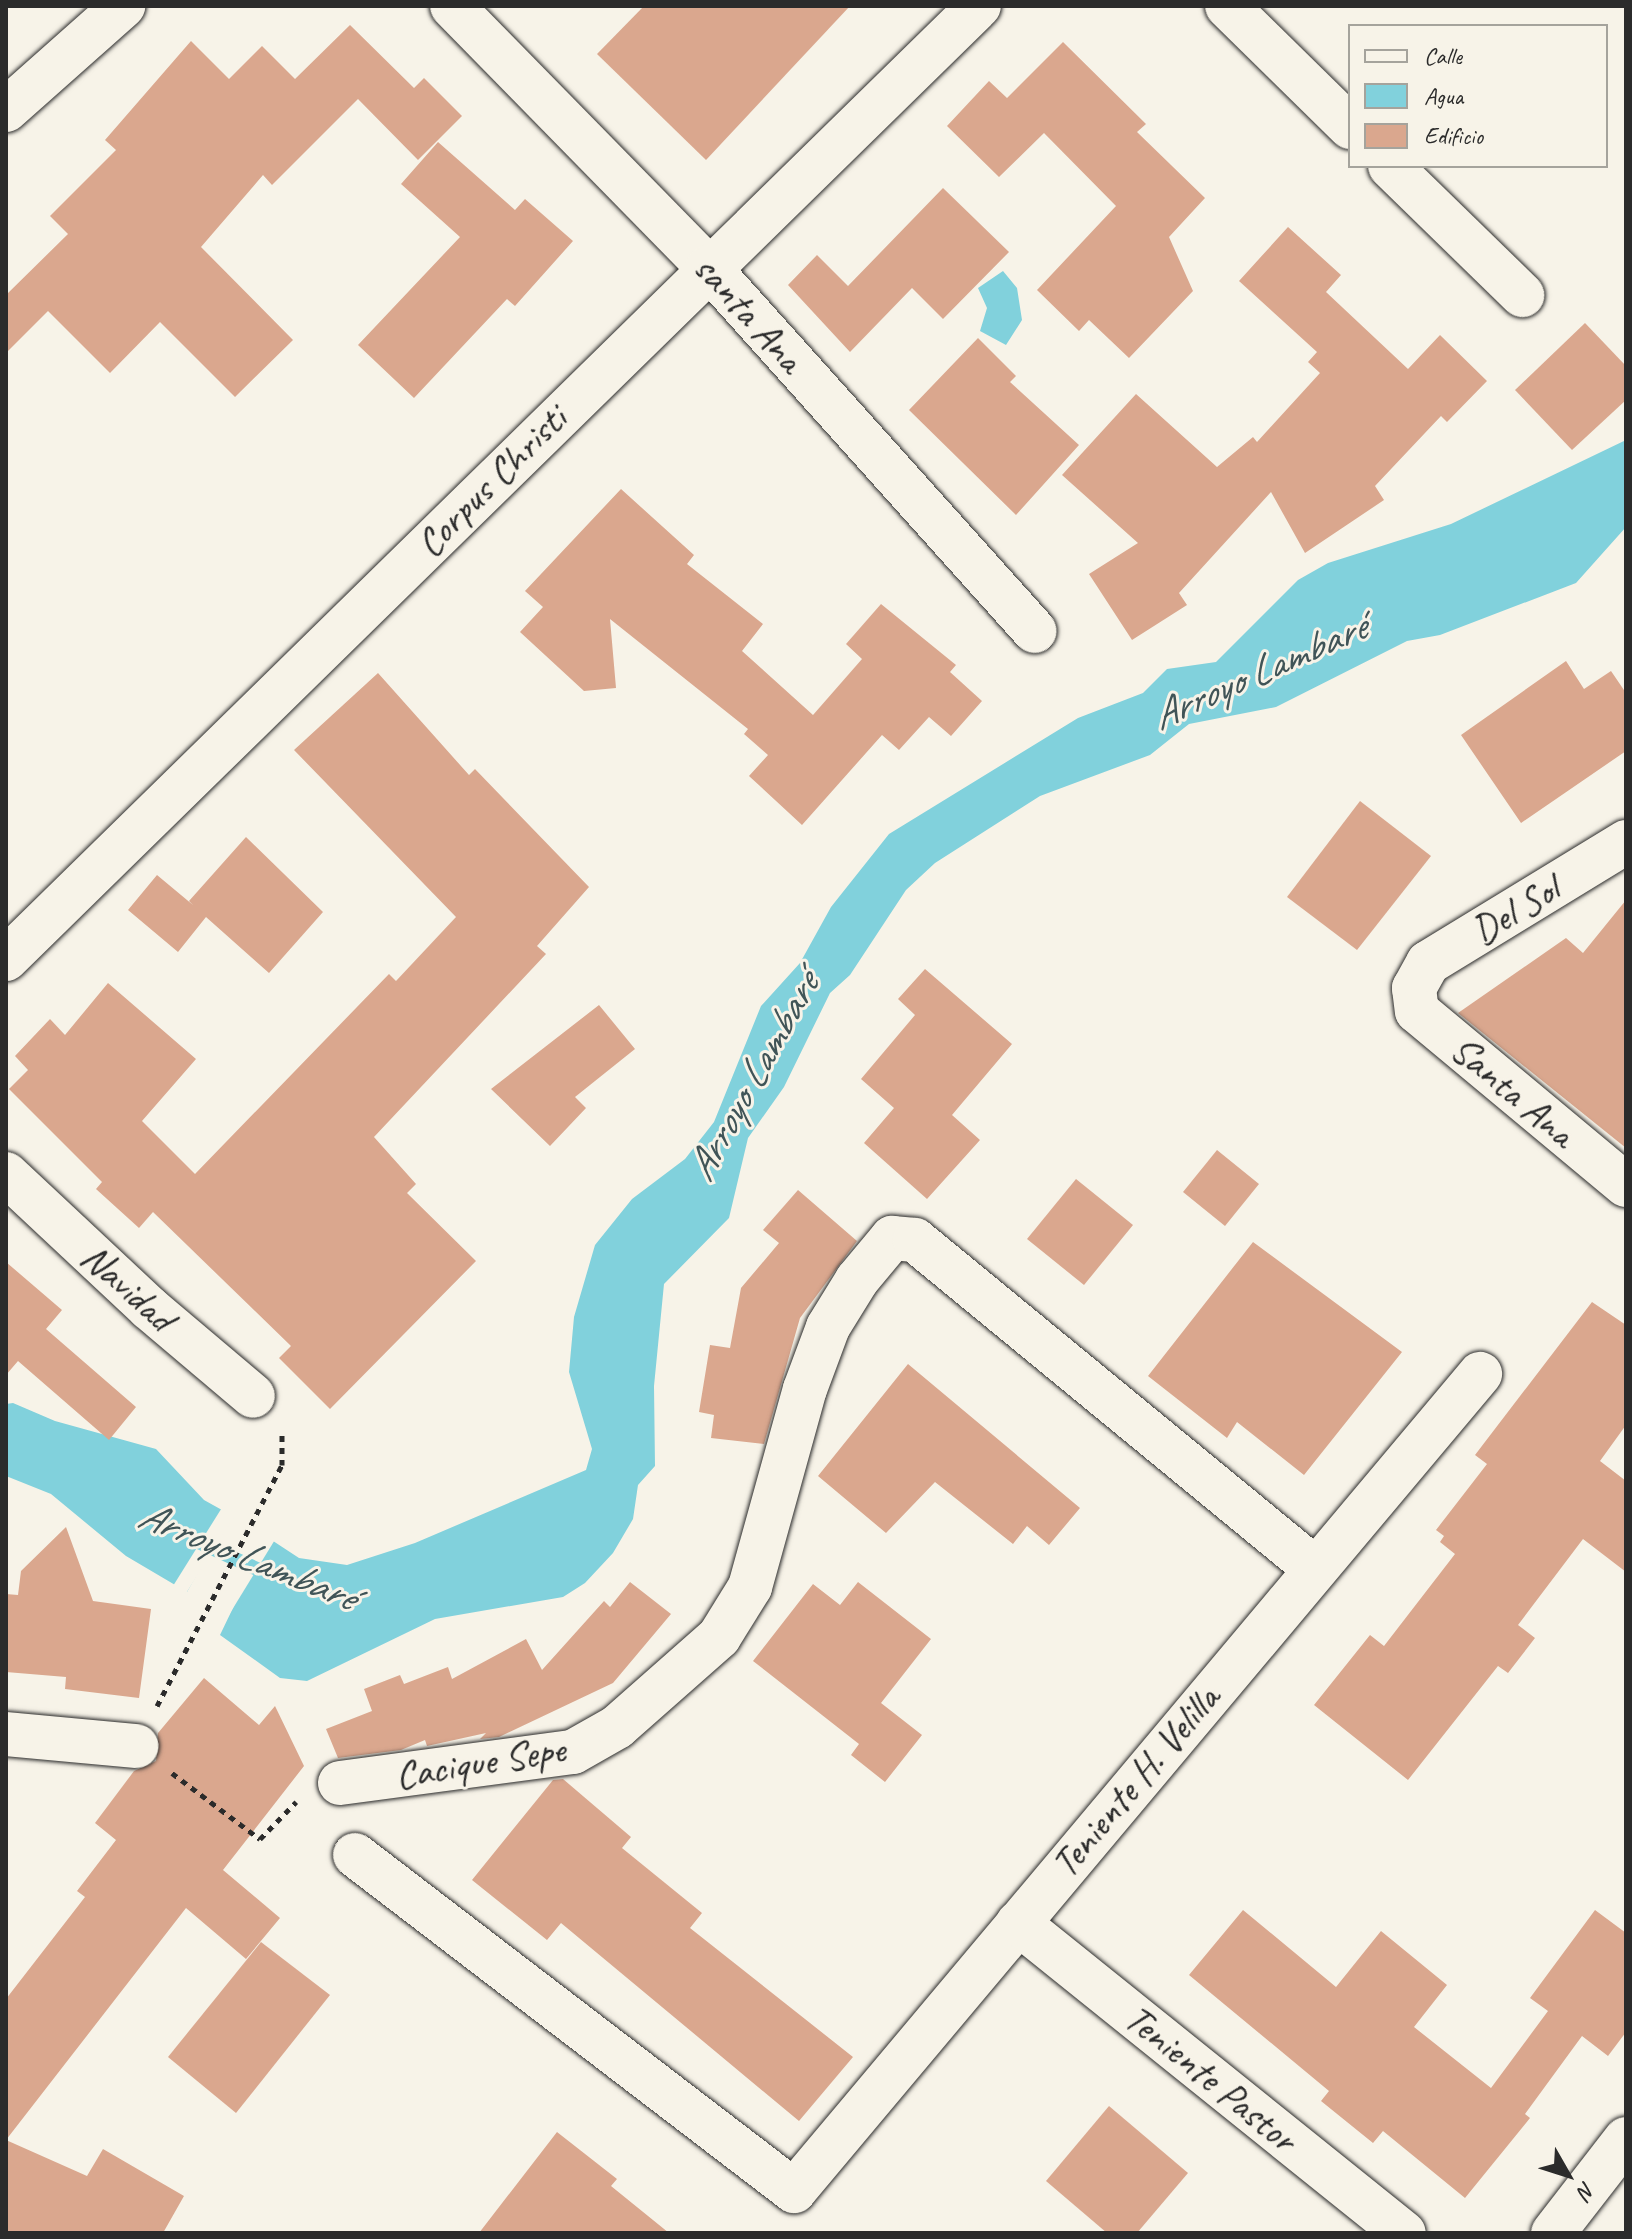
<!DOCTYPE html>
<meta charset="utf-8">
<style>
body{margin:0}
#map{position:relative;width:1632px;height:2239px;overflow:hidden;background:#f7f3e8;font-family:Caveat,sans-serif}
div>[style]{position:absolute}
.water>*{inset:0;background:#81d1dc}
.pier>*{inset:0;background:#f7f3e8}
.stream>*{height:14px;margin:-7px;padding:0 7px;transform-origin:7px;border-radius:7px;background:#81d1dc}
.building>*{inset:0;background:#daa78e}
.path>*{height:5px;margin-top:-2.5px;transform-origin:0;background:repeating-linear-gradient(90deg,#2b2b2b 0 6px,transparent 0 12px)}
.roads{filter:drop-shadow(0 0 2px #2b2b2b) drop-shadow(0 0 2px #2b2b2b)}
.minor>*{height:44px;margin:-22px;padding:0 22px;transform-origin:22px;border-radius:22px;background:#f7f3e8}
span{translate:-50% -50%;white-space:nowrap;text-align:center;line-height:1.15;-webkit-text-stroke:6px #f7f3e8;paint-order:stroke}
.street-label{font-size:40px;color:#2b2b2b}
.water-label{font-size:42px;color:#405457;font-style:italic}
.frame{position:absolute;inset:0;border:8px solid #2b2b2b;pointer-events:none}
.legend{position:absolute;left:1348px;top:24px;width:260px;height:144px;box-sizing:border-box;background:#f7f3e8;border:2px solid #a5a39c;margin:0;padding:10px 14px;list-style:none;font-size:24px;color:#2b2b2b}
.legend li{display:flex;align-items:center;gap:16px;height:40px}
.legend b{width:40px;border:2px solid #a5a39c}
.north{position:absolute;left:1528px;top:2135px;width:80px;height:80px;-webkit-text-stroke:6px #f7f3e8;paint-order:stroke;rotate:129deg;font-size:22px;font-weight:700;line-height:32px;text-align:center;color:#2b2b2b}
.north::after{content:'';display:block;margin:auto;width:28px;height:36px;background:#2b2b2b;clip-path:polygon(50% 0,100% 100%,50% 72%,0 100%)}
</style>
<div id="map">
<div class="water">
<i style="clip-path:polygon(1003px 271px,1017px 288px,1022px 320px,1006px 345px,980px 331px,987px 308px,978px 288px)"></i>
<i style="clip-path:polygon(1626px 440px,1626px 527px,1576px 583px,1440px 635px,1407px 641px,1276px 707px,1189px 724px,1150px 755px,1040px 796px,935px 863px,906px 890px,850px 975px,830px 993px,784px 1087px,748px 1138px,729px 1218px,664px 1284px,654px 1386px,655px 1466px,638px 1485px,633px 1519px,613px 1553px,585px 1583px,563px 1597px,435px 1619px,307px 1681px,280px 1678px,220px 1635px,267px 1537px,299px 1558px,347px 1565px,415px 1543px,586px 1470px,592px 1449px,569px 1372px,574px 1317px,595px 1245px,632px 1199px,685px 1159px,714px 1122px,761px 1006px,800px 963px,831px 907px,889px 834px,1078px 718px,1143px 693px,1167px 669px,1216px 662px,1298px 580px,1328px 563px,1451px 524px)"></i>
<i style="clip-path:polygon(13px 1403px,55px 1421px,156px 1449px,204px 1500px,231px 1515px,187px 1592px,126px 1556px,51px 1494px,6px 1476px,6px 1404px)"></i>
</div>
<div class="pier">
<i style="clip-path:polygon(223px 1506px,234px 1517px,185px 1595px,173px 1586px)"></i>
<i style="clip-path:polygon(268px 1533px,276px 1538px,216px 1636px,264px 1535px)"></i>
</div>
<div class="stream">
<i style="left:194px;top:1540px;width:84px;rotate:24.7deg"></i>
</div>
<div class="building">
<i style="clip-path:polygon(644px 6px,850px 6px,706px 160px,597px 54px)"></i>
<i style="clip-path:polygon(350px 25px,414px 88px,424px 78px,462px 116px,418px 160px,358px 99px,272px 185px,263px 175px,201px 247px,293px 340px,235px 397px,160px 322px,110px 373px,48px 311px,6px 353px,6px 295px,68px 234px,50px 216px,116px 150px,105px 140px,191px 41px,229px 79px,262px 46px,295px 79px)"></i>
<i style="clip-path:polygon(1063px 42px,1146px 124px,1137px 132px,1205px 198px,1169px 237px,1193px 291px,1129px 358px,1089px 320px,1079px 331px,1037px 290px,1116px 206px,1044px 133px,999px 177px,947px 126px,989px 81px,1007px 98px)"></i>
<i style="clip-path:polygon(438px 142px,515px 210px,525px 199px,573px 241px,515px 306px,507px 299px,414px 398px,358px 345px,460px 237px,401px 184px)"></i>
<i style="clip-path:polygon(943px 188px,1009px 252px,943px 319px,912px 288px,850px 352px,788px 285px,817px 255px,848px 286px)"></i>
<i style="clip-path:polygon(1288px 227px,1341px 275px,1326px 292px,1408px 369px,1440px 335px,1487px 381px,1447px 422px,1441px 416px,1375px 486px,1384px 500px,1305px 553px,1271px 492px,1179px 593px,1187px 605px,1132px 640px,1089px 574px,1138px 543px,1062px 475px,1136px 394px,1217px 467px,1253px 437px,1257px 442px,1320px 373px,1308px 362px,1317px 352px,1239px 281px)"></i>
<i style="clip-path:polygon(1585px 323px,1626px 366px,1626px 400px,1572px 450px,1515px 390px)"></i>
<i style="clip-path:polygon(978px 338px,1016px 376px,1010px 382px,1079px 445px,1016px 515px,909px 410px)"></i>
<i style="clip-path:polygon(621px 489px,694px 555px,687px 564px,763px 624px,742px 651px,813px 715px,862px 659px,846px 644px,881px 604px,956px 665px,950px 672px,982px 701px,951px 736px,929px 717px,899px 750px,882px 735px,802px 825px,749px 776px,768px 755px,744px 734px,748px 729px,610px 619px,616px 688px,584px 691px,520px 632px,543px 607px,525px 591px)"></i>
<i style="clip-path:polygon(1566px 661px,1584px 689px,1611px 671px,1626px 693px,1626px 751px,1521px 823px,1461px 735px)"></i>
<i style="clip-path:polygon(378px 673px,469px 775px,475px 769px,589px 887px,537px 946px,546px 954px,374px 1137px,416px 1184px,407px 1193px,476px 1261px,330px 1409px,279px 1358px,291px 1346px,153px 1212px,139px 1228px,96px 1189px,102px 1182px,9px 1089px,28px 1070px,15px 1056px,50px 1019px,65px 1035px,108px 983px,196px 1059px,142px 1121px,195px 1174px,389px 974px,396px 981px,456px 917px,294px 750px)"></i>
<i style="clip-path:polygon(1360px 801px,1431px 856px,1357px 950px,1287px 897px)"></i>
<i style="clip-path:polygon(246px 837px,323px 912px,269px 973px,206px 917px,178px 952px,128px 910px,157px 875px,193px 905px,189px 901px)"></i>
<i style="clip-path:polygon(1626px 900px,1626px 1148px,1458px 1013px,1566px 938px,1583px 953px)"></i>
<i style="clip-path:polygon(925px 969px,1012px 1044px,952px 1115px,980px 1140px,927px 1199px,864px 1143px,894px 1108px,861px 1079px,915px 1015px,898px 999px)"></i>
<i style="clip-path:polygon(599px 1005px,635px 1049px,575px 1097px,586px 1108px,550px 1146px,491px 1089px)"></i>
<i style="clip-path:polygon(1217px 1150px,1259px 1184px,1225px 1226px,1183px 1192px)"></i>
<i style="clip-path:polygon(1076px 1179px,1133px 1225px,1084px 1285px,1027px 1239px)"></i>
<i style="clip-path:polygon(798px 1190px,857px 1241px,800px 1318px,764px 1444px,711px 1438px,714px 1415px,699px 1412px,710px 1345px,730px 1348px,741px 1288px,779px 1243px,763px 1230px)"></i>
<i style="clip-path:polygon(1253px 1242px,1402px 1352px,1304px 1475px,1237px 1422px,1227px 1438px,1148px 1376px)"></i>
<i style="clip-path:polygon(6px 1262px,62px 1310px,46px 1329px,136px 1407px,109px 1440px,18px 1361px,6px 1375px)"></i>
<i style="clip-path:polygon(1592px 1302px,1626px 1325px,1626px 1425px,1600px 1461px,1626px 1481px,1626px 1572px,1583px 1539px,1518px 1625px,1535px 1638px,1508px 1673px,1498px 1666px,1408px 1780px,1314px 1705px,1370px 1635px,1384px 1646px,1455px 1554px,1440px 1542px,1444px 1536px,1436px 1530px,1487px 1464px,1475px 1455px)"></i>
<i style="clip-path:polygon(908px 1364px,1080px 1508px,1049px 1545px,1027px 1526px,1013px 1544px,935px 1482px,886px 1533px,818px 1476px)"></i>
<i style="clip-path:polygon(66px 1527px,93px 1601px,151px 1609px,139px 1698px,65px 1689px,66px 1677px,6px 1672px,6px 1594px,18px 1595px,21px 1571px)"></i>
<i style="clip-path:polygon(630px 1582px,671px 1614px,613px 1683px,499px 1737px,480px 1739px,486px 1733px,427px 1746px,425px 1740px,401px 1750px,338px 1758px,326px 1729px,372px 1711px,364px 1689px,400px 1675px,404px 1684px,448px 1667px,452px 1679px,526px 1639px,542px 1670px,604px 1601px,610px 1607px)"></i>
<i style="clip-path:polygon(858px 1582px,931px 1639px,881px 1703px,922px 1735px,885px 1782px,851px 1755px,859px 1744px,753px 1661px,813px 1584px,840px 1605px)"></i>
<i style="clip-path:polygon(204px 1678px,259px 1725px,275px 1706px,304px 1766px,223px 1870px,280px 1918px,246px 1959px,186px 1908px,6px 2140px,87px 2176px,103px 2149px,184px 2196px,163px 2233px,6px 2233px,6px 1999px,85px 1897px,77px 1891px,116px 1840px,95px 1823px,134px 1771px,156px 1761px,158px 1733px)"></i>
<i style="clip-path:polygon(563px 1779px,631px 1837px,622px 1848px,702px 1913px,690px 1928px,853px 2057px,799px 2121px,561px 1923px,547px 1940px,472px 1880px,553px 1780px)"></i>
<i style="clip-path:polygon(1243px 1910px,1336px 1987px,1381px 1931px,1447px 1985px,1414px 2027px,1491px 2088px,1548px 2011px,1530px 1998px,1595px 1910px,1626px 1933px,1626px 2032px,1608px 2056px,1582px 2036px,1525px 2114px,1530px 2118px,1465px 2198px,1383px 2131px,1373px 2143px,1321px 2101px,1329px 2091px,1189px 1975px)"></i>
<i style="clip-path:polygon(261px 1942px,330px 1995px,236px 2113px,168px 2057px)"></i>
<i style="clip-path:polygon(1109px 2106px,1188px 2173px,1137px 2233px,1107px 2233px,1046px 2181px)"></i>
<i style="clip-path:polygon(557px 2132px,617px 2179px,611px 2186px,669px 2233px,479px 2233px)"></i>
</div>
<div class="path">
<i style="left:157px;top:1706px;width:271px;rotate:-62.6deg"></i>
<i style="left:282px;top:1465px;width:34px;rotate:-90deg"></i>
<i style="left:172px;top:1773px;width:110px;rotate:36.9deg"></i>
<i style="left:260px;top:1839px;width:52px;rotate:-45.8deg"></i>
</div>
<div class="roads">
<div class="minor">
<i style="left:452px;top:6px;width:366px;rotate:45.6deg"></i>
<i style="left:708px;top:267px;width:489px;rotate:48.1deg"></i>
<i style="left:1227px;top:6px;width:173px;rotate:44.5deg"></i>
<i style="left:6px;top:110px;width:157px;rotate:-41.6deg"></i>
<i style="left:1390px;top:166px;width:185px;rotate:44.3deg"></i>
<i style="left:1626px;top:842px;width:232px;rotate:148.6deg"></i>
<i style="left:1428px;top:963px;width:29px;rotate:119deg"></i>
<i style="left:1414px;top:988px;width:23px;rotate:83deg"></i>
<i style="left:1417px;top:1011px;width:272px;rotate:39.8deg"></i>
<i style="left:6px;top:959px;width:1362px;rotate:-44.41deg"></i>
<i style="left:6px;top:1174px;width:196px;rotate:43.1deg"></i>
<i style="left:149px;top:1308px;width:136px;rotate:40.2deg"></i>
<i style="left:6px;top:1734px;width:131px;rotate:5.3deg"></i>
<i style="left:340px;top:1783px;width:235px;rotate:-7.6deg"></i>
<i style="left:573px;top:1752px;width:51px;rotate:-29.6deg"></i>
<i style="left:617px;top:1727px;width:136px;rotate:-41.4deg"></i>
<i style="left:719px;top:1637px;width:59px;rotate:-58.2deg"></i>
<i style="left:750px;top:1587px;width:205px;rotate:-74.5deg"></i>
<i style="left:805px;top:1389px;width:66px;rotate:-69.6deg"></i>
<i style="left:828px;top:1327px;width:55px;rotate:-58.3deg"></i>
<i style="left:857px;top:1280px;width:55px;rotate:-50.2deg"></i>
<i style="left:892px;top:1238px;width:23px;rotate:5deg"></i>
<i style="left:915px;top:1240px;width:515px;rotate:39.41deg"></i>
<i style="left:355px;top:1855px;width:553px;rotate:37.43deg"></i>
<i style="left:794px;top:2191px;width:1067px;rotate:-49.98deg"></i>
<i style="left:1018px;top:1923px;width:495px;rotate:38.8deg"></i>
<i style="left:1553px;top:2233px;width:119px;rotate:-52.2deg"></i>
</div>
</div>
<div class="street-label">
<span style="left:749px;top:313px;rotate:48deg">santa Ana</span>
<span style="left:491px;top:481px;rotate:-45deg">Corpus Christi</span>
<span style="left:1515px;top:910px;rotate:-31deg">Del Sol</span>
<span style="left:1513px;top:1091px;rotate:40deg">Santa Ana</span>
<span style="left:128px;top:1287px;rotate:42deg">Navidad</span>
<span style="left:480px;top:1762px;rotate:-9deg">Cacique Sepe</span>
<span style="left:1135px;top:1781px;rotate:-50deg">Teniente H. Velilla</span>
<span style="left:1211px;top:2078px;rotate:39deg">Teniente Pastor</span>
</div>
<div class="water-label">
<span style="left:1259px;top:672px;rotate:-24deg">Arroyo Lambaré</span>
<span style="left:753px;top:1077px;rotate:-61deg">Arroyo Lambaré</span>
<span style="left:247px;top:1556px;rotate:22deg">Arroyo Lambaré</span>
</div>
<div class="frame"></div>
<ul class="legend">
<li><b style="height:10px;background:#f7f3e8"></b>Calle</li>
<li><b style="height:22px;background:#81d1dc"></b>Agua</li>
<li><b style="height:22px;background:#daa78e"></b>Edificio</li>
</ul>
<div class="north">N</div>
</div>
